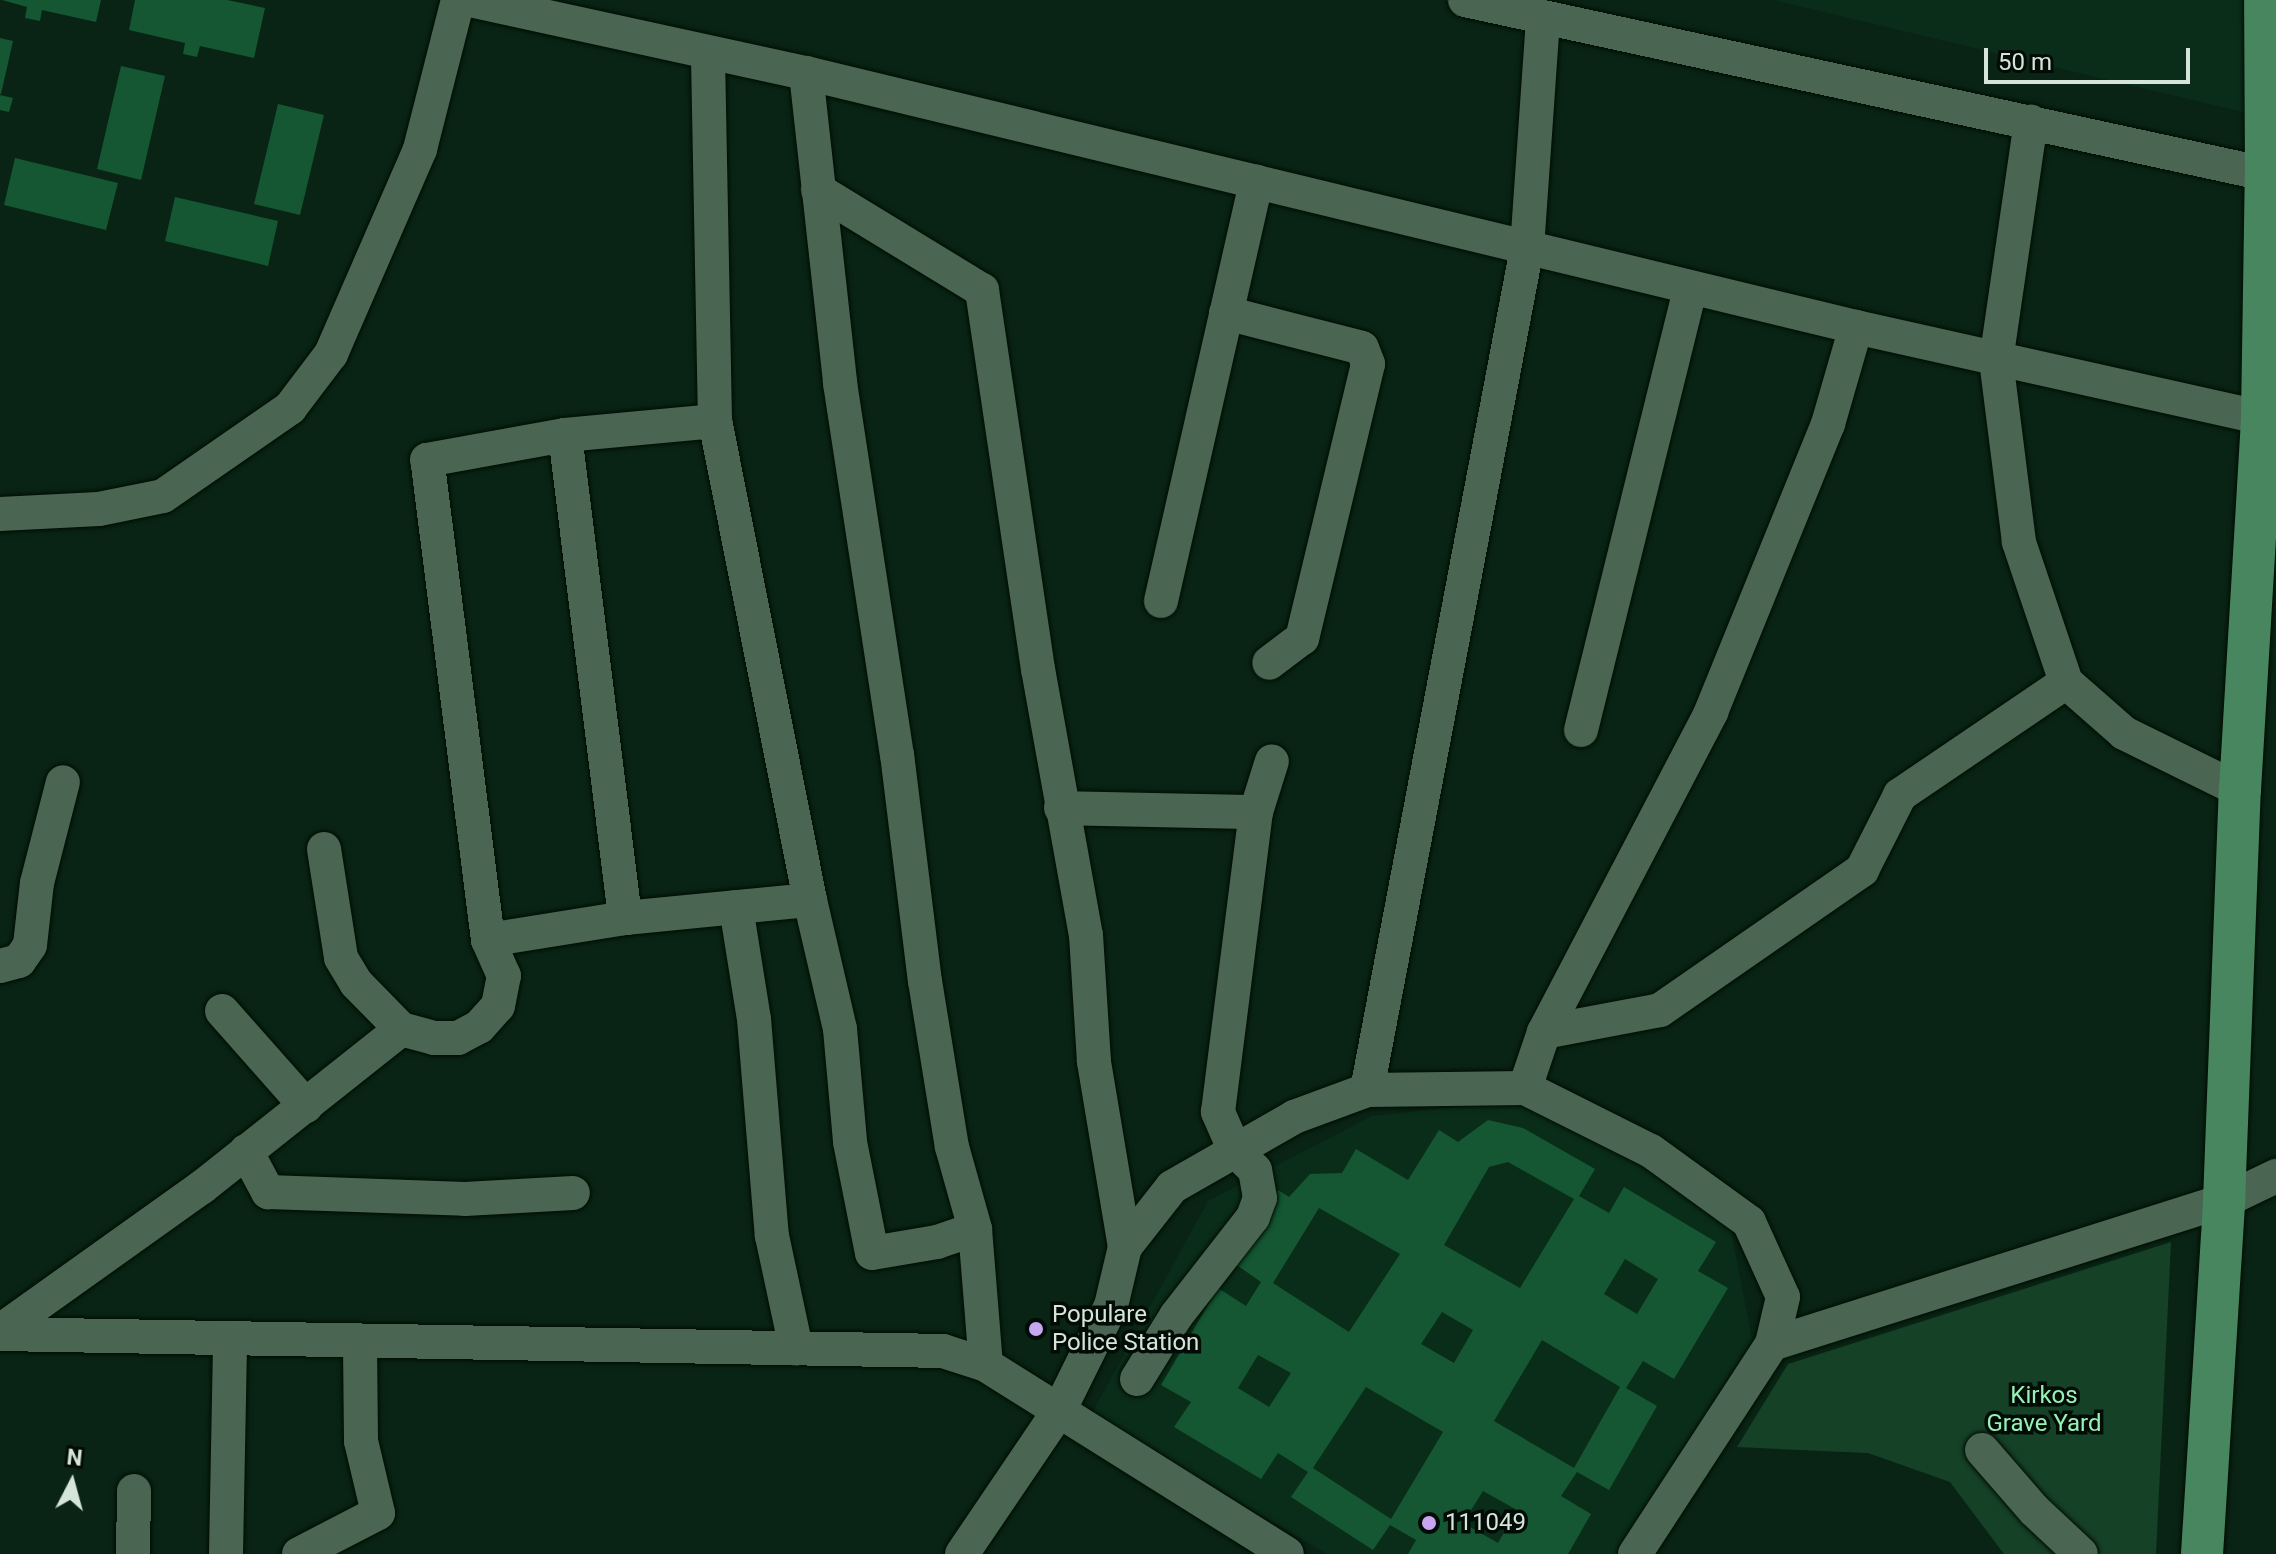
<!DOCTYPE html>
<style>
body{margin:0}
#map{position:relative;width:2276px;height:1554px;overflow:hidden;background:#092414;font-family:Roboto,sans-serif}
div>[style]{position:absolute}
.built>*{inset:0;background:#0a2d19}
.green>*{inset:0;background:#154127}
.building>*{inset:0;background:#145732}
.roads{filter:drop-shadow(0 0 2px #000d02) drop-shadow(0 0 2px #000d02)}
.minor>*{height:34px;margin:-17px;padding:0 17px;transform-origin:17px;border-radius:17px;background:#4a6653}
.major>*{height:42px;margin:-21px;padding:0 21px;transform-origin:21px;border-radius:21px;background:#488660}
.dots>*{width:22px;height:22px;translate:-50% -50%;box-sizing:border-box;border:4px solid #020b05;border-radius:50%}
span{translate:-50% -50%;white-space:nowrap;text-align:center;line-height:1.15;-webkit-text-stroke:7px #020b05;paint-order:stroke}
.poi-label{font-size:24px;color:#d5e5da}
.left{translate:0 -50%;text-align:left}
.park-label{font-size:24px;color:#96f1b5}
.north{position:absolute;left:32px;top:1442px;width:80px;height:80px;-webkit-text-stroke:6px #020b05;paint-order:stroke;rotate:6deg;font-size:22px;font-weight:700;line-height:32px;text-align:center;color:#d5e5da}
.north::after{content:'';display:block;margin:auto;width:28px;height:36px;background:#d5e5da;clip-path:polygon(50% 0,100% 100%,50% 72%,0 100%)}
.scale{position:absolute;left:1984px;top:48px;width:206px;height:36px;box-sizing:border-box;border:4px solid #d5e5da;border-top:0;padding-left:10px;font-size:24px;line-height:28px;white-space:nowrap;color:#d5e5da;-webkit-text-stroke:6px #020b05;paint-order:stroke}
</style>
<div id="map">
<div class="built">
<i style="clip-path:polygon(1774px 0,2276px 0,2276px 120px)"></i>
<i style="clip-path:polygon(1533px 1098px,1728px 1217px,1755px 1354px,1624px 1554px,1327px 1554px,1091px 1415px,1208px 1201px,1372px 1116px)"></i>
</div>
<div class="green">
<i style="clip-path:polygon(2171px 1242px,2156px 1554px,2004px 1554px,1950px 1482px,1868px 1453px,1737px 1447px,1788px 1364px)"></i>
</div>
<div class="building">
<i style="clip-path:polygon(2px 0,101px 0,96px 22px,42px 10px,40px 21px,25px 18px,27px 7px)"></i>
<i style="clip-path:polygon(135px 0,227px 0,265px 8px,254px 58px,200px 46px,197px 57px,183px 54px,185px 43px,129px 30px)"></i>
<i style="clip-path:polygon(0 38px,13px 41px,1px 94px,0 94px)"></i>
<i style="clip-path:polygon(121px 66px,165px 76px,141px 180px,97px 169px)"></i>
<i style="clip-path:polygon(0 95px,13px 98px,9px 112px,0 110px)"></i>
<i style="clip-path:polygon(278px 104px,324px 115px,300px 215px,254px 204px)"></i>
<i style="clip-path:polygon(15px 158px,118px 183px,106px 230px,4px 205px)"></i>
<i style="clip-path:polygon(175px 197px,278px 221px,268px 266px,165px 241px)"></i>
<i style="clip-path:polygon(evenodd,1488px 1120px,1523px 1128px,1595px 1169px,1579px 1196px,1609px 1213px,1624px 1187px,1716px 1242px,1698px 1271px,1728px 1288px,1674px 1379px,1643px 1361px,1626px 1388px,1657px 1406px,1609px 1490px,1577px 1472px,1561px 1496px,1591px 1514px,1568px 1554px,1408px 1554px,1416px 1540px,1390px 1525px,1373px 1550px,1291px 1497px,1308px 1472px,1278px 1453px,1261px 1479px,1174px 1427px,1191px 1402px,1161px 1385px,1218px 1288px,1246px 1306px,1261px 1282px,1231px 1261px,1278px 1190px,1289px 1197px,1310px 1174px,1342px 1173px,1356px 1149px,1408px 1180px,1439px 1130px,1458px 1142px,1488px 1120px,1508px 1162px,1574px 1199px,1520px 1288px,1444px 1245px,1489px 1167px,1508px 1162px,1488px 1120px,1319px 1208px,1400px 1254px,1349px 1332px,1273px 1283px,1319px 1208px,1488px 1120px,1625px 1259px,1658px 1279px,1637px 1314px,1604px 1294px,1625px 1259px,1488px 1120px,1442px 1312px,1473px 1330px,1454px 1363px,1421px 1344px,1442px 1312px,1488px 1120px,1542px 1340px,1620px 1387px,1574px 1468px,1494px 1421px,1542px 1340px,1488px 1120px,1258px 1355px,1291px 1373px,1269px 1407px,1238px 1388px,1258px 1355px,1488px 1120px,1366px 1387px,1443px 1432px,1391px 1519px,1313px 1468px,1366px 1387px,1488px 1120px,1483px 1491px,1517px 1510px,1498px 1543px,1463px 1523px,1483px 1491px)"></i>
</div>
<div class="roads">
<div class="minor">
<i style="left:470px;top:0;width:344px;rotate:12.3deg"></i>
<i style="left:806px;top:73px;width:1080px;rotate:13.6deg"></i>
<i style="left:1856px;top:327px;width:430px;rotate:12.6deg"></i>
<i style="left:1465px;top:0;width:820px;rotate:12.26deg"></i>
<i style="left:806px;top:73px;width:312px;rotate:83.7deg"></i>
<i style="left:840px;top:383px;width:375px;rotate:81.3deg"></i>
<i style="left:897px;top:754px;width:229px;rotate:83deg"></i>
<i style="left:925px;top:981px;width:168px;rotate:80.8deg"></i>
<i style="left:952px;top:1147px;width:85px;rotate:74.3deg"></i>
<i style="left:818px;top:190px;width:192px;rotate:31.4deg"></i>
<i style="left:982px;top:290px;width:383px;rotate:81.6deg"></i>
<i style="left:1038px;top:669px;width:270px;rotate:79.8deg"></i>
<i style="left:1086px;top:935px;width:127px;rotate:86.4deg"></i>
<i style="left:1094px;top:1062px;width:188px;rotate:80.5deg"></i>
<i style="left:1226px;top:313px;width:140px;rotate:14.4deg"></i>
<i style="left:1362px;top:348px;width:17px;rotate:69deg"></i>
<i style="left:1368px;top:364px;width:282px;rotate:103.5deg"></i>
<i style="left:1302px;top:638px;width:41px;rotate:142.9deg"></i>
<i style="left:565px;top:435px;width:487px;rotate:82.9deg"></i>
<i style="left:0;top:514px;width:99px;rotate:-2.9deg"></i>
<i style="left:99px;top:509px;width:65px;rotate:-11.5deg"></i>
<i style="left:163px;top:496px;width:155px;rotate:-34.7deg"></i>
<i style="left:290px;top:408px;width:68px;rotate:-52.8deg"></i>
<i style="left:331px;top:354px;width:223px;rotate:-66.5deg"></i>
<i style="left:420px;top:149px;width:154px;rotate:-75.7deg"></i>
<i style="left:1161px;top:601px;width:430px;rotate:-77.2deg"></i>
<i style="left:2066px;top:682px;width:77px;rotate:41.3deg"></i>
<i style="left:2124px;top:733px;width:129px;rotate:26.2deg"></i>
<i style="left:1581px;top:730px;width:455px;rotate:-76.1deg"></i>
<i style="left:1061px;top:808px;width:195px;rotate:1.2deg"></i>
<i style="left:324px;top:849px;width:110px;rotate:81.1deg"></i>
<i style="left:341px;top:958px;width:29px;rotate:59deg"></i>
<i style="left:356px;top:983px;width:64px;rotate:45.6deg"></i>
<i style="left:401px;top:1029px;width:34px;rotate:15deg"></i>
<i style="left:434px;top:1038px;width:24px"></i>
<i style="left:458px;top:1038px;width:24px;rotate:-28deg"></i>
<i style="left:479px;top:1027px;width:28px;rotate:-48deg"></i>
<i style="left:498px;top:1006px;width:31px;rotate:-79deg"></i>
<i style="left:504px;top:976px;width:39px;rotate:-114deg"></i>
<i style="left:488px;top:940px;width:484px;rotate:-97.2deg"></i>
<i style="left:427px;top:460px;width:140px;rotate:-10.3deg"></i>
<i style="left:565px;top:435px;width:151px;rotate:-5.3deg"></i>
<i style="left:810px;top:900px;width:132px;rotate:76.9deg"></i>
<i style="left:840px;top:1029px;width:113px;rotate:84.9deg"></i>
<i style="left:850px;top:1142px;width:113px;rotate:78.8deg"></i>
<i style="left:872px;top:1253px;width:66px;rotate:-9.6deg"></i>
<i style="left:937px;top:1242px;width:40px;rotate:-18.9deg"></i>
<i style="left:975px;top:1229px;width:136px;rotate:85.4deg"></i>
<i style="left:736px;top:907px;width:113px;rotate:80.9deg"></i>
<i style="left:754px;top:1019px;width:218px;rotate:85.3deg"></i>
<i style="left:772px;top:1236px;width:115px;rotate:77.9deg"></i>
<i style="left:488px;top:940px;width:139px;rotate:-9.1deg"></i>
<i style="left:625px;top:918px;width:186px;rotate:-5.6deg"></i>
<i style="left:810px;top:900px;width:488px;rotate:-101.2deg"></i>
<i style="left:715px;top:421px;width:367px;rotate:-91.1deg"></i>
<i style="left:0;top:966px;width:20px;rotate:-15deg"></i>
<i style="left:19px;top:961px;width:19px;rotate:-55deg"></i>
<i style="left:30px;top:945px;width:62px;rotate:-83.6deg"></i>
<i style="left:37px;top:883px;width:104px;rotate:-75.6deg"></i>
<i style="left:222px;top:1011px;width:127px;rotate:48.5deg"></i>
<i style="left:1544px;top:1032px;width:361px;rotate:-62.4deg"></i>
<i style="left:1711px;top:712px;width:311px;rotate:-67.9deg"></i>
<i style="left:1828px;top:424px;width:101px;rotate:-73.9deg"></i>
<i style="left:1525px;top:1088px;width:59px;rotate:-71.3deg"></i>
<i style="left:1544px;top:1032px;width:118px;rotate:-10.7deg"></i>
<i style="left:1660px;top:1010px;width:246px;rotate:-34.7deg"></i>
<i style="left:1862px;top:870px;width:84px;rotate:-63.1deg"></i>
<i style="left:1900px;top:795px;width:201px;rotate:-34.2deg"></i>
<i style="left:2066px;top:682px;width:148px;rotate:-108.6deg"></i>
<i style="left:2019px;top:542px;width:182px;rotate:-97.2deg"></i>
<i style="left:1996px;top:361px;width:242px;rotate:-81.7deg"></i>
<i style="left:1367px;top:1090px;width:857px;rotate:-79.24deg"></i>
<i style="left:1527px;top:248px;width:230px;rotate:-86deg"></i>
<i style="left:246px;top:1151px;width:47px;rotate:61.8deg"></i>
<i style="left:268px;top:1192px;width:197px;rotate:2deg"></i>
<i style="left:465px;top:1199px;width:108px;rotate:-3.2deg"></i>
<i style="left:0;top:1331px;width:248px;rotate:-35.5deg"></i>
<i style="left:202px;top:1187px;width:254px;rotate:-38.4deg"></i>
<i style="left:0;top:1334px;width:943px;rotate:1.03deg"></i>
<i style="left:943px;top:1351px;width:45px;rotate:18deg"></i>
<i style="left:986px;top:1365px;width:355px;rotate:32.1deg"></i>
<i style="left:1137px;top:1379px;width:74px;rotate:-58.2deg"></i>
<i style="left:1176px;top:1316px;width:125px;rotate:-52.1deg"></i>
<i style="left:1253px;top:1217px;width:20px;rotate:-70deg"></i>
<i style="left:1260px;top:1198px;width:28px;rotate:-100deg"></i>
<i style="left:1255px;top:1170px;width:28px;rotate:-136deg"></i>
<i style="left:1235px;top:1151px;width:43px;rotate:-113.6deg"></i>
<i style="left:1218px;top:1112px;width:302px;rotate:-82.8deg"></i>
<i style="left:1256px;top:812px;width:53px;rotate:-72.6deg"></i>
<i style="left:1982px;top:1450px;width:79px;rotate:49.1deg"></i>
<i style="left:2034px;top:1510px;width:64px;rotate:43.1deg"></i>
<i style="left:133px;top:1554px;width:63px;rotate:-89.1deg"></i>
<i style="left:226px;top:1554px;width:216px;rotate:-88.9deg"></i>
<i style="left:299px;top:1554px;width:89px;rotate:-27.4deg"></i>
<i style="left:378px;top:1513px;width:74px;rotate:-103.3deg"></i>
<i style="left:361px;top:1441px;width:100px;rotate:-90.6deg"></i>
<i style="left:962px;top:1554px;width:173px;rotate:-55.9deg"></i>
<i style="left:1059px;top:1411px;width:117px;rotate:-63.7deg"></i>
<i style="left:1111px;top:1306px;width:61px;rotate:-76.7deg"></i>
<i style="left:1125px;top:1247px;width:76px;rotate:-51.9deg"></i>
<i style="left:1172px;top:1187px;width:141px;rotate:-29.8deg"></i>
<i style="left:1294px;top:1117px;width:78px;rotate:-20.3deg"></i>
<i style="left:1367px;top:1090px;width:158px;rotate:-0.7deg"></i>
<i style="left:1525px;top:1088px;width:141px;rotate:26.6deg"></i>
<i style="left:1651px;top:1151px;width:121px;rotate:35.9deg"></i>
<i style="left:1749px;top:1222px;width:82px;rotate:65.6deg"></i>
<i style="left:1783px;top:1297px;width:48px;rotate:103.2deg"></i>
<i style="left:1635px;top:1554px;width:251px;rotate:-56.9deg"></i>
<i style="left:1772px;top:1344px;width:474px;rotate:-17.6deg"></i>
<i style="left:2224px;top:1201px;width:58px;rotate:-25.7deg"></i>
</div>
<div class="major">
<i style="left:2202px;top:1554px;width:354px;rotate:-86.4deg"></i>
<i style="left:2224px;top:1201px;width:411px;rotate:-87.8deg"></i>
<i style="left:2240px;top:790px;width:374px;rotate:-86.6deg"></i>
<i style="left:2262px;top:417px;width:243px;rotate:-89.1deg"></i>
<i style="left:2266px;top:174px;width:174px;rotate:-90.3deg"></i>
</div>
</div>
<div class="dots">
<i style="left:1036px;top:1329px;background:#c7a6f0"></i>
<i style="left:1429px;top:1523px;background:#c7a6f0"></i>
</div>
<div class="poi-label">
<span class="left" style="left:1052px;top:1329px">Populare<br>Police Station</span>
<span class="left" style="left:1445px;top:1523px">111049</span>
</div>
<div class="park-label">
<span style="left:2044px;top:1410px">Kirkos<br>Grave Yard</span>
</div>
<div class="north">N</div>
<div class="scale">50 m</div>
</div>
